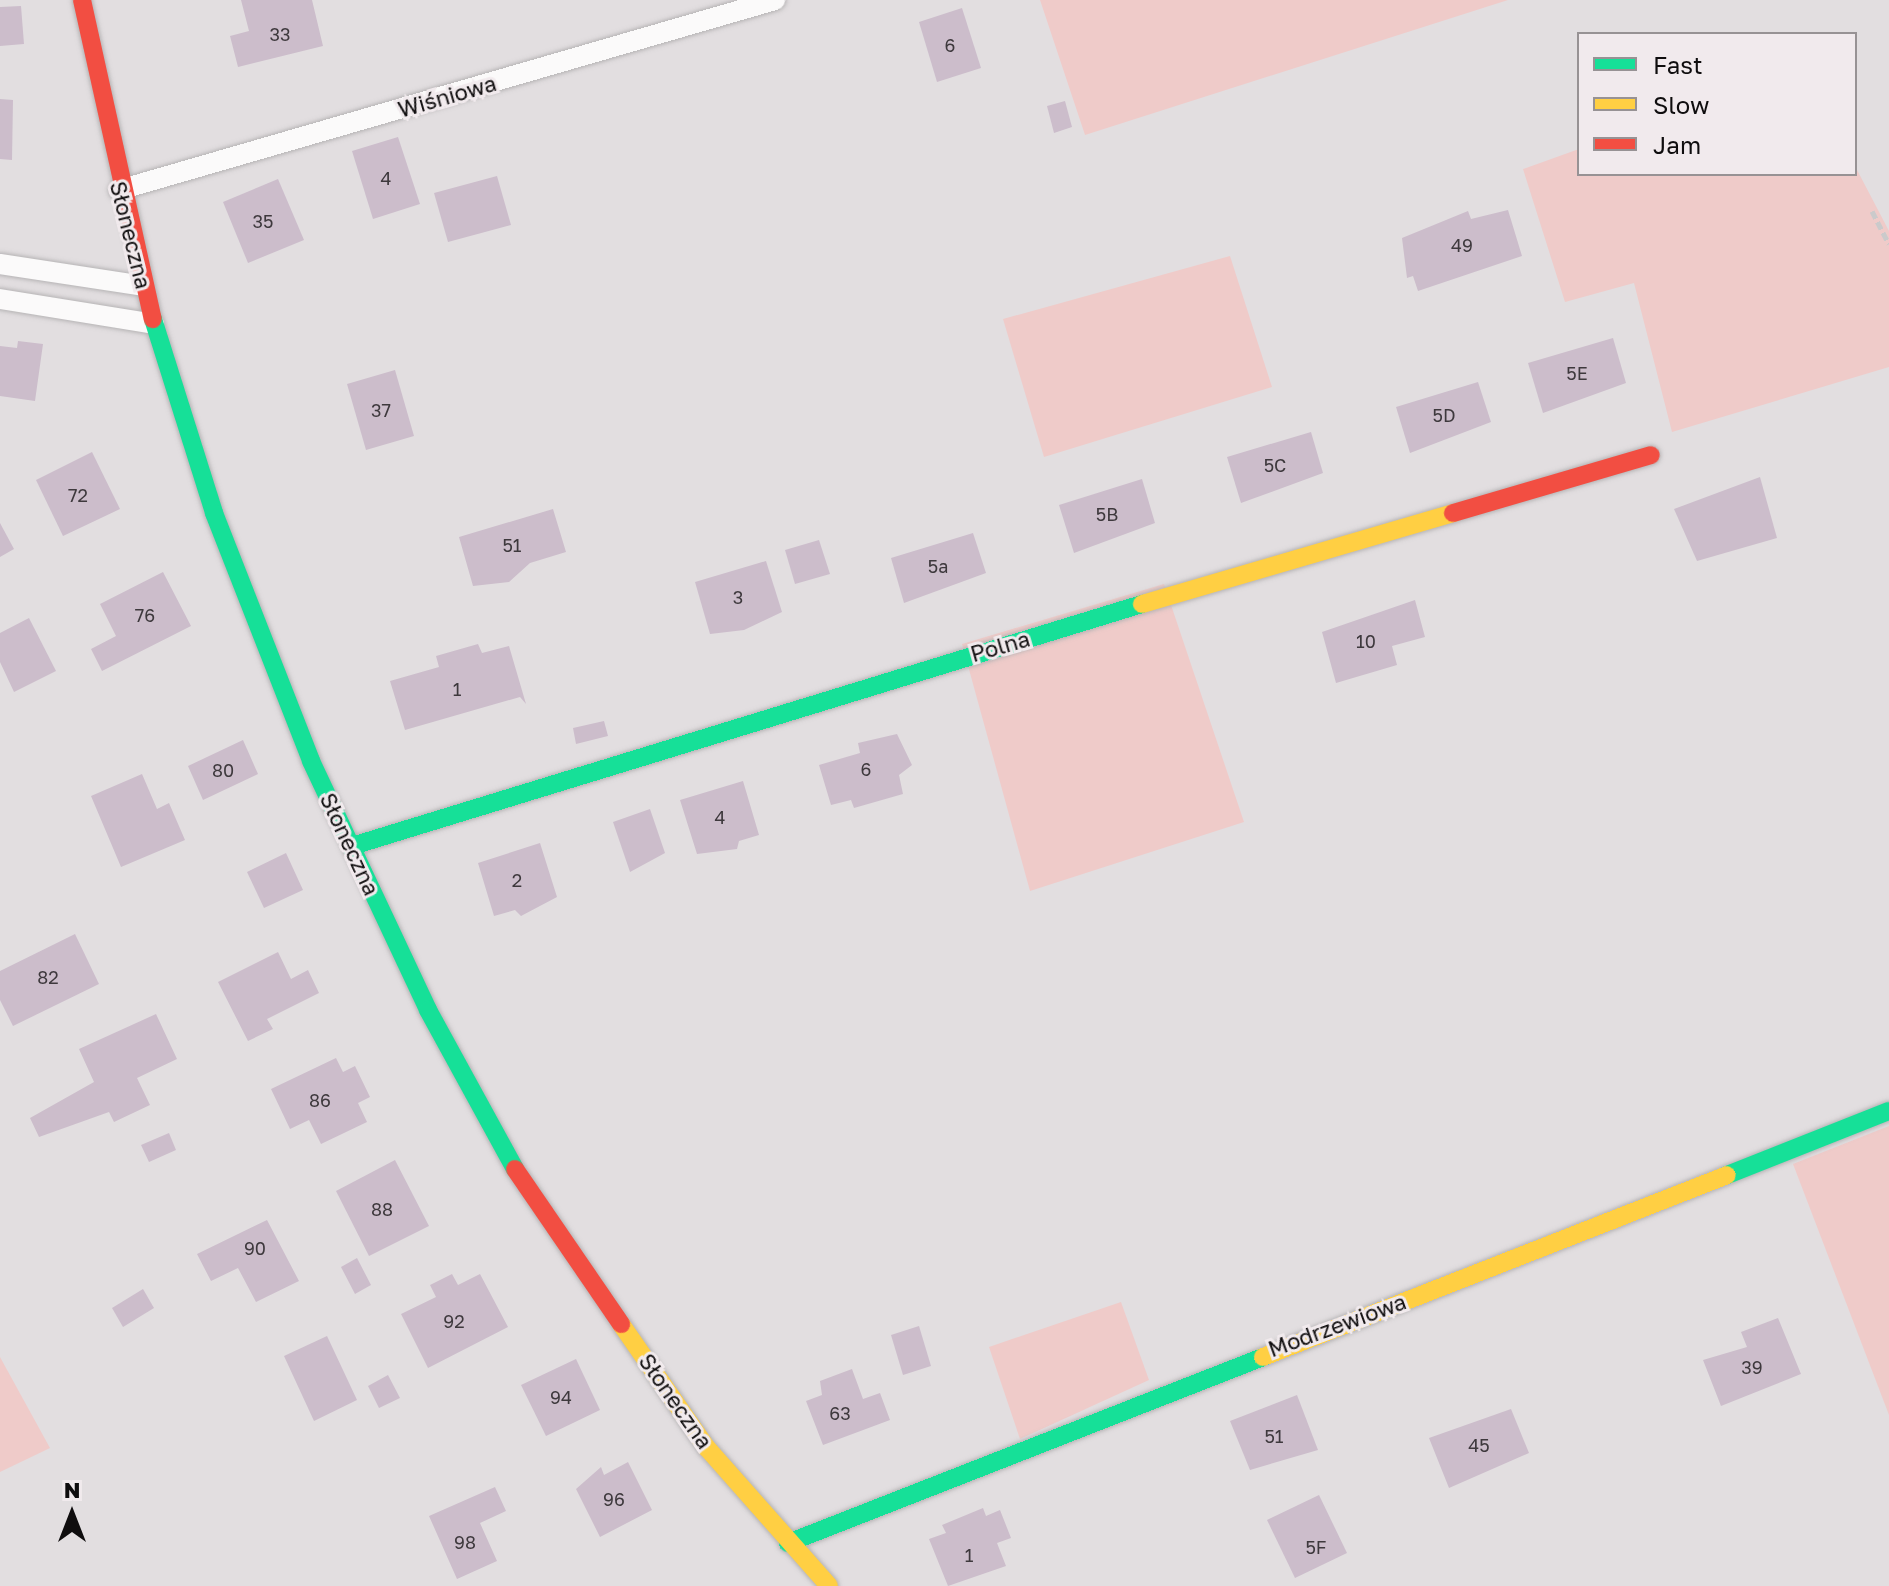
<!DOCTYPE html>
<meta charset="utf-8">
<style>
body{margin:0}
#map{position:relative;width:1889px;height:1586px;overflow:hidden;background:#e2dee0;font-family:"Golos Text",sans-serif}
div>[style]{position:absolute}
.green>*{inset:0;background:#efcbc9}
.building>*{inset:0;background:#ccbdcb}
.path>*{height:5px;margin-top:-2.5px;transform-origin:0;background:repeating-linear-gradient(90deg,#cbcacb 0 8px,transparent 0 12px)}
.roads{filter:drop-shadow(0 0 2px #b6b4b5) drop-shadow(0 0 2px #b6b4b5)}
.lane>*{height:20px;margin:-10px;padding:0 10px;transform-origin:10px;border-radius:10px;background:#fbfafa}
.fast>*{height:18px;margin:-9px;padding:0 9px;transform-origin:9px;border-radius:9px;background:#16e098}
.slow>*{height:18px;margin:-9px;padding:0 9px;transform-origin:9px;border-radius:9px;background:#ffcf43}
.jam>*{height:18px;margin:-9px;padding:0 9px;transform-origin:9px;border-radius:9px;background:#f24e42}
span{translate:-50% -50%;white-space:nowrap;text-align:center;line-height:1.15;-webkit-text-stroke:6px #f1eaed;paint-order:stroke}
.number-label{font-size:18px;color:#3e393d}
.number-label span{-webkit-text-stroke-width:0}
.street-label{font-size:22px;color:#0f0d0e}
.legend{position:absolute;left:1577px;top:32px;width:280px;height:144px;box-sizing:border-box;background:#f1eaed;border:2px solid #979294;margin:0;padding:10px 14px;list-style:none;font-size:24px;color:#0f0d0e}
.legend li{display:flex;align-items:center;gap:16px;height:40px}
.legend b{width:40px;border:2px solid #979294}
.north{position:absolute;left:32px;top:1474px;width:80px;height:80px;-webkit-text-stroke:6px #f1eaed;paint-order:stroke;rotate:0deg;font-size:22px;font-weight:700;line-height:32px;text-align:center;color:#0f0d0e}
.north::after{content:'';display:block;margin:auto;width:28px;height:36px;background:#0f0d0e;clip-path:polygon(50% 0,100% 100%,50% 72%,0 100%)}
</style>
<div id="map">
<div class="green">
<i style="clip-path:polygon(1040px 0,1508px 0,1085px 135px)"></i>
<i style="clip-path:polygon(1579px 149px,1579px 174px,1855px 174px,1855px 166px,1889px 231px,1889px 367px,1672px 432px,1634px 283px,1565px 302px,1523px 169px)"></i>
<i style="clip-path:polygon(1230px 256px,1272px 387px,1044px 457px,1003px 319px)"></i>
<i style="clip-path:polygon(1164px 584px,1244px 822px,1030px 891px,962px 644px)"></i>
<i style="clip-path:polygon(1889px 1126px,1889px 1415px,1793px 1164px)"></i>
<i style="clip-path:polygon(1121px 1302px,1149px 1380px,1020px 1439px,989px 1347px)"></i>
<i style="clip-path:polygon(0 1357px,50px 1448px,0 1472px)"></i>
</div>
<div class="building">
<i style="clip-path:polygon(241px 0,312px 0,323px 46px,238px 67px,230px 36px,249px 31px)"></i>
<i style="clip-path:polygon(21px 6px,24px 44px,0 46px,0 7px)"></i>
<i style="clip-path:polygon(962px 8px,981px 68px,937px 82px,919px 22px)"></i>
<i style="clip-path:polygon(0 99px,13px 100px,12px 160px,0 159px)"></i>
<i style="clip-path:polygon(1065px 101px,1072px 127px,1054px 133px,1047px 106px)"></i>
<i style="clip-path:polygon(398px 137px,420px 204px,373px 219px,352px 151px)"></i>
<i style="clip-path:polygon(497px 176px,511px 225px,448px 242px,434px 193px)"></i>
<i style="clip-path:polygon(278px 179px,304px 240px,248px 263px,223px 202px)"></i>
<i style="clip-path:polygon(1508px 210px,1522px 256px,1418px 291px,1413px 276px,1407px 278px,1402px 238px,1468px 211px,1471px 219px)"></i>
<i style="clip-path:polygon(1613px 338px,1626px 383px,1543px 413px,1528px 363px)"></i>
<i style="clip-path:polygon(18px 341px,43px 344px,35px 401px,0 396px,0 346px,17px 348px)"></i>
<i style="clip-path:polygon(395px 370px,414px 436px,366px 450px,347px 384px)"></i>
<i style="clip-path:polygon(1478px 382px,1491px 422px,1410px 453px,1396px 407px)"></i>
<i style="clip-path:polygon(1311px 432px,1323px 473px,1241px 503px,1227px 457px)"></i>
<i style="clip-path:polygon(92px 452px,120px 509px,63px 536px,36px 480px)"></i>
<i style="clip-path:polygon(1760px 477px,1777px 538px,1697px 561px,1674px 509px)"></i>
<i style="clip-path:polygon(1142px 479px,1155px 523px,1074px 553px,1059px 505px)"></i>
<i style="clip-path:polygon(553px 509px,566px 552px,530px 563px,509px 582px,473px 586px,459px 537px)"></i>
<i style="clip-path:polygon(0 523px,14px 549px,0 557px)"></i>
<i style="clip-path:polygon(973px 533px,986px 573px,904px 603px,891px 558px)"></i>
<i style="clip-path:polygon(819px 540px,830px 574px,795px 584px,785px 550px)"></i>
<i style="clip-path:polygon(766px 561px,782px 612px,744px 630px,710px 634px,695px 582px)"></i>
<i style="clip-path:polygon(163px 572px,191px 626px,102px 671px,91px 649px,116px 636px,100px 604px)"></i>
<i style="clip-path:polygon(1415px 600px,1425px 637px,1392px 646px,1397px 665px,1336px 683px,1322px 632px)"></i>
<i style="clip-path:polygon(29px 618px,56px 671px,14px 692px,0 662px,0 633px)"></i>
<i style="clip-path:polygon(478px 644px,482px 653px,509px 646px,526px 704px,520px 697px,405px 730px,390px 681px,439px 667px,436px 656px)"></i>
<i style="clip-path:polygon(604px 721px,608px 736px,576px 744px,573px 728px)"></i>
<i style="clip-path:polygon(897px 734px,912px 765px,899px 775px,903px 794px,854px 808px,851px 800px,831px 805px,819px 765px,860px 753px,858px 743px)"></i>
<i style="clip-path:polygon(243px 740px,258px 774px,203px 800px,188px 766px)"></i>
<i style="clip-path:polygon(142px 774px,157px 809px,169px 803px,185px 840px,121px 867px,91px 796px)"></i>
<i style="clip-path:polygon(743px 781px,759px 835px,739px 841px,737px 849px,697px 854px,680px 800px)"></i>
<i style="clip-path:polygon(650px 809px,665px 853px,630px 872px,613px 822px)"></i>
<i style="clip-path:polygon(540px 843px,557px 897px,521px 916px,515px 910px,494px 916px,478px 863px)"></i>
<i style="clip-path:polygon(286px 853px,303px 890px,264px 908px,247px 872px)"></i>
<i style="clip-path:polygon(75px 934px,99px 984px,13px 1026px,0 1000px,0 971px)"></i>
<i style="clip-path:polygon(278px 952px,291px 979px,308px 970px,319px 993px,267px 1019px,273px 1029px,248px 1041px,218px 982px)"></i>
<i style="clip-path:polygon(156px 1014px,177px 1059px,137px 1078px,150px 1105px,114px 1122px,109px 1112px,39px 1137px,30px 1118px,94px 1082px,79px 1049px)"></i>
<i style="clip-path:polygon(336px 1058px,343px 1072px,355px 1066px,370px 1097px,358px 1103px,367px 1122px,321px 1144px,309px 1120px,290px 1129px,271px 1089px)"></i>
<i style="clip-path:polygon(169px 1133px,176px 1150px,149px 1162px,141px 1145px)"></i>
<i style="clip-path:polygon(395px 1160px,429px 1226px,369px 1256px,336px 1191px)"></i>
<i style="clip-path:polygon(267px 1220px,299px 1281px,256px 1302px,238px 1268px,211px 1281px,197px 1254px)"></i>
<i style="clip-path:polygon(357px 1258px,371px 1285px,355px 1294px,341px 1267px)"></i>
<i style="clip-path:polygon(452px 1274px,458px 1285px,480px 1274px,508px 1327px,428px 1368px,401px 1314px,436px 1297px,430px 1285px)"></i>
<i style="clip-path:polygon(143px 1289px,154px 1308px,123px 1327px,112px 1308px)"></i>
<i style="clip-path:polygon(1778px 1318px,1801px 1374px,1721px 1406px,1703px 1360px,1747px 1347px,1741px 1332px)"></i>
<i style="clip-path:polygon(919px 1326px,931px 1366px,903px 1375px,891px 1335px)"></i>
<i style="clip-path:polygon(327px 1336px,357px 1400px,314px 1421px,284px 1356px)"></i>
<i style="clip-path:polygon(576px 1359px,600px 1410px,546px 1436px,521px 1385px)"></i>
<i style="clip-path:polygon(852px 1369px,863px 1399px,880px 1393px,890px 1420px,823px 1445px,806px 1401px,822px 1395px,820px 1381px)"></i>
<i style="clip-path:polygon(388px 1375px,400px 1398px,379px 1408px,368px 1386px)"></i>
<i style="clip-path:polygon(1297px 1395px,1318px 1450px,1250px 1470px,1230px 1421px)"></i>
<i style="clip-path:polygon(1511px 1409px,1529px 1453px,1449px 1488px,1429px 1438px)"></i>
<i style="clip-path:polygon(628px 1462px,652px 1510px,600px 1537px,576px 1489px,601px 1467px,604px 1475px)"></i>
<i style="clip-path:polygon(495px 1487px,506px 1511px,480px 1523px,497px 1561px,457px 1579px,429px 1516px)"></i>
<i style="clip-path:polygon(1319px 1495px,1347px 1553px,1295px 1578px,1267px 1520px)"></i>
<i style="clip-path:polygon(983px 1508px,986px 1516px,1000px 1510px,1011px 1538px,997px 1543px,1006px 1566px,948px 1586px,929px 1539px,946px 1533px,942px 1525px)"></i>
</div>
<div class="path">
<i style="left:1872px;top:211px;width:37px;rotate:63deg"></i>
</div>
<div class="roads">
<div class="lane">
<i style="left:119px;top:190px;width:683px;rotate:-16.15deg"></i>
<i style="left:0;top:264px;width:145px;rotate:8.7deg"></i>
<i style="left:0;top:299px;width:156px;rotate:9.2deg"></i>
</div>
<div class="fast">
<i style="left:153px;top:319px;width:203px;rotate:72.5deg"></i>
<i style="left:214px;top:513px;width:266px;rotate:68.6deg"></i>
<i style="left:311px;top:761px;width:275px;rotate:64.8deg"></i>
<i style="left:428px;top:1010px;width:181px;rotate:61.3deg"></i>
<i style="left:352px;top:846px;width:826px;rotate:-17.03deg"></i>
<i style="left:1727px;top:1175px;width:174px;rotate:-21.6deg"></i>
<i style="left:788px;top:1543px;width:510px;rotate:-21.38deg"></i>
</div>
<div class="slow">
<i style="left:1142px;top:604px;width:324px;rotate:-16.3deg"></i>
<i style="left:621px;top:1324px;width:151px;rotate:55.3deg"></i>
<i style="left:707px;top:1448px;width:184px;rotate:48.5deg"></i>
<i style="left:1263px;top:1357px;width:498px;rotate:-21.4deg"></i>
</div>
<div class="jam">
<i style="left:82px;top:0;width:327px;rotate:77.5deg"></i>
<i style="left:1453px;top:513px;width:206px;rotate:-16.3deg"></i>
<i style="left:515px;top:1169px;width:188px;rotate:55.6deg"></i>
</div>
</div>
<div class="number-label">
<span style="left:280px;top:34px">33</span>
<span style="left:950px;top:45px">6</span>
<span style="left:386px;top:178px">4</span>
<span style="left:263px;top:221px">35</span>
<span style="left:1462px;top:245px">49</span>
<span style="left:1577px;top:373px">5E</span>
<span style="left:381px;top:410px">37</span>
<span style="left:1444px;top:415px">5D</span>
<span style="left:1275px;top:465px">5C</span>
<span style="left:78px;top:495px">72</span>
<span style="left:1107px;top:514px">5B</span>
<span style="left:512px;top:545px">51</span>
<span style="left:938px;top:566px">5a</span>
<span style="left:738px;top:597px">3</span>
<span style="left:145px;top:615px">76</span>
<span style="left:1366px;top:641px">10</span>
<span style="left:457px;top:689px">1</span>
<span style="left:866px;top:769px">6</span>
<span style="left:223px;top:770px">80</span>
<span style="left:720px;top:817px">4</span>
<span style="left:517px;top:880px">2</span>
<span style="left:48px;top:977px">82</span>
<span style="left:320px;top:1100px">86</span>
<span style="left:382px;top:1209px">88</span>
<span style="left:255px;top:1248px">90</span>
<span style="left:454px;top:1321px">92</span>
<span style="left:1752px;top:1367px">39</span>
<span style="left:561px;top:1397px">94</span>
<span style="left:840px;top:1413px">63</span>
<span style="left:1274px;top:1436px">51</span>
<span style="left:1479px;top:1445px">45</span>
<span style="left:614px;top:1499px">96</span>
<span style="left:465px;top:1542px">98</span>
<span style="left:1316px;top:1547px">5F</span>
<span style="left:969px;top:1555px">1</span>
</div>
<div class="street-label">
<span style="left:447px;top:96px;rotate:-16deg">Wiśniowa</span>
<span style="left:131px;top:235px;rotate:76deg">Słoneczna</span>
<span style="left:1000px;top:646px;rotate:-16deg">Polna</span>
<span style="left:350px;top:844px;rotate:65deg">Słoneczna</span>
<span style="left:1337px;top:1325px;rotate:-20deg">Modrzewiowa</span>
<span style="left:676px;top:1401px;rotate:55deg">Słoneczna</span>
</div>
<ul class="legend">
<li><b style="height:10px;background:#16e098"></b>Fast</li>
<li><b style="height:10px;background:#ffcf43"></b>Slow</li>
<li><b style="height:10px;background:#f24e42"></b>Jam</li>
</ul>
<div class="north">N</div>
</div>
